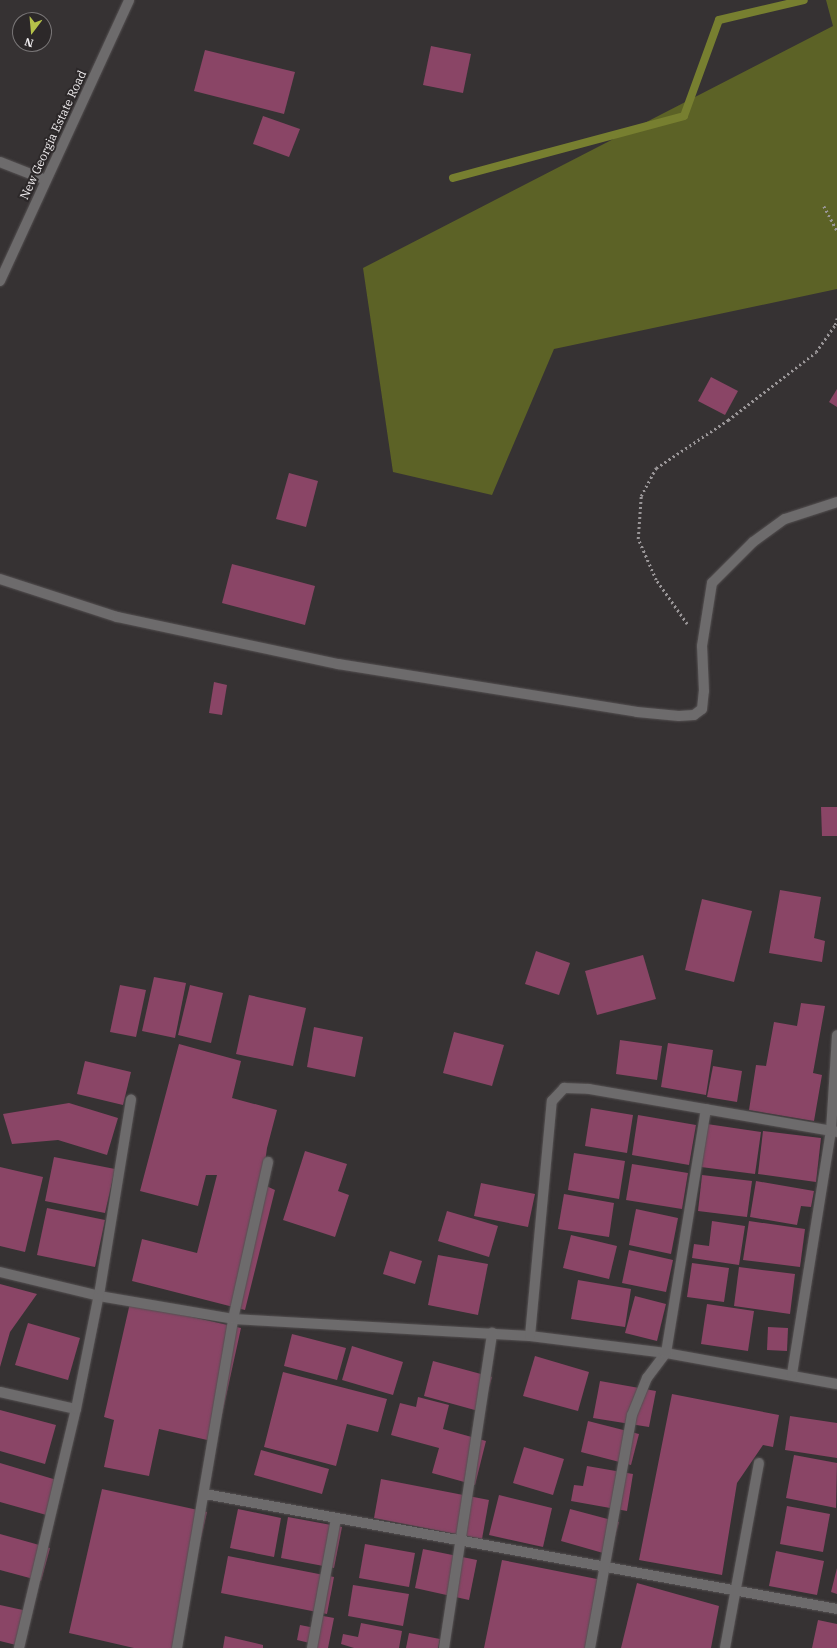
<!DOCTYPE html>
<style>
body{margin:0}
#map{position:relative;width:837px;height:1648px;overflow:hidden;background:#363233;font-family:"IBM Plex Serif",serif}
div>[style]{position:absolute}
.green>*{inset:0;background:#5c6226}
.stream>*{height:8px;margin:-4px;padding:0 4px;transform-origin:4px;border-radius:4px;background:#777f30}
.building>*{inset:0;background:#8a4566}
.path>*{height:2.5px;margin-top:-1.25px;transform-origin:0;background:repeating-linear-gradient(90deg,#9a9698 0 2px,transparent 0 5px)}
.roads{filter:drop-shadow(0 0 1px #545051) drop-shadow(0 0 1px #545051)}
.street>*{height:10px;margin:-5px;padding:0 5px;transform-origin:5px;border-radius:5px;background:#6d6b6c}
span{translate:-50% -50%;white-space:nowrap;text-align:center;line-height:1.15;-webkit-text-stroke:4px #2c2829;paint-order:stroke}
.street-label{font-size:12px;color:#f0edef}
.north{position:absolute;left:12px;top:12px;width:40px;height:40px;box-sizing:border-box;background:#2c2829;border:1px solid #7a7778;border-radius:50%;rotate:196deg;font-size:11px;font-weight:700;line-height:16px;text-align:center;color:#f0edef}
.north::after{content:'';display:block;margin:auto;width:14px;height:18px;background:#b6c249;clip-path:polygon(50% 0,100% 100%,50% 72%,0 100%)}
</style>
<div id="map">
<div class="green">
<i style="clip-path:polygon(826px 0,837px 0,837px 289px,554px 349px,492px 495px,393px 472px,363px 268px,833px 26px)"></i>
</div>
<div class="stream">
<i style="left:453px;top:178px;width:239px;rotate:-15deg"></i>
<i style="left:684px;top:116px;width:102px;rotate:-70deg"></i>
<i style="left:719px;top:20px;width:87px;rotate:-13.2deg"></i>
</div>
<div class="building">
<i style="clip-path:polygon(431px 46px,471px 54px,463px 93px,423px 85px)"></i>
<i style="clip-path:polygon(205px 50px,295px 72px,284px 114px,194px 91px)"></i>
<i style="clip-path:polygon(263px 116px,300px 129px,289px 157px,253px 144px)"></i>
<i style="clip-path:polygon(711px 377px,738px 391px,725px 415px,698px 401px)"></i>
<i style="clip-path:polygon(837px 389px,837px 407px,829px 402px)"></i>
<i style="clip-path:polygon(289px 473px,318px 481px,306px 527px,276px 519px)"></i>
<i style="clip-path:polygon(232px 564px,315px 586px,305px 625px,222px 603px)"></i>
<i style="clip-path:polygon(214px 682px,227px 685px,222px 715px,209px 713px)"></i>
<i style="clip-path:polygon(821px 807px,837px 807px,837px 836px,822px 836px)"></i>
<i style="clip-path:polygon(780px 890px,821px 897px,814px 938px,825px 941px,822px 962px,769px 953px)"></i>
<i style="clip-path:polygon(702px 899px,752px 911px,734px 982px,685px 970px)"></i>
<i style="clip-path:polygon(536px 951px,570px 963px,559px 995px,525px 984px)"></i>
<i style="clip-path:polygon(643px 955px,656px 999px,597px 1015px,585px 971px)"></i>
<i style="clip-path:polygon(154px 977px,186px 983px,175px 1038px,142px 1031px)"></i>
<i style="clip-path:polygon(120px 985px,146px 990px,136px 1037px,110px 1032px)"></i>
<i style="clip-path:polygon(190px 985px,223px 993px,211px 1043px,178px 1035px)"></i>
<i style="clip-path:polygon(249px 995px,306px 1008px,293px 1066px,236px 1054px)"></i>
<i style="clip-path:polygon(801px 1003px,825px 1006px,813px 1073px,822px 1075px,814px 1121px,749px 1110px,756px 1065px,766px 1066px,774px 1022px,797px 1026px)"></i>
<i style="clip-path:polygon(314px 1027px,363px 1037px,355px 1077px,307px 1067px)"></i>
<i style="clip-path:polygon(454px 1032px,504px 1045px,492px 1086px,443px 1073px)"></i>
<i style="clip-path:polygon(620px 1040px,662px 1046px,657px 1080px,616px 1074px)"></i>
<i style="clip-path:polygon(668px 1043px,713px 1050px,706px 1095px,661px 1087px)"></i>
<i style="clip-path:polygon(179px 1044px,241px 1061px,232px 1098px,277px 1110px,267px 1148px,262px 1184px,275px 1190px,245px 1310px,132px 1281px,142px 1239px,197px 1253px,217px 1175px,206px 1175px,198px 1206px,140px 1191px)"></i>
<i style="clip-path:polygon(85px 1061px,131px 1072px,123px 1105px,77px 1094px)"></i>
<i style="clip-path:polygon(713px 1066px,742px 1071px,737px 1102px,707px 1097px)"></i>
<i style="clip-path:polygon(69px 1103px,118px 1118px,107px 1155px,58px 1140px,12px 1144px,3px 1114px)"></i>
<i style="clip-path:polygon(591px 1108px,633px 1115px,627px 1153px,585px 1146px)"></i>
<i style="clip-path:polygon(638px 1115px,696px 1125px,689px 1165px,632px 1155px)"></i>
<i style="clip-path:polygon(707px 1124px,761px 1132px,755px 1174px,701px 1167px)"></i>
<i style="clip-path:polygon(763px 1131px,821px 1138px,816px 1182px,758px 1174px)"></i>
<i style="clip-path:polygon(305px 1151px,347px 1164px,338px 1191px,349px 1195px,335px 1237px,283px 1220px)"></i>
<i style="clip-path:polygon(574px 1153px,625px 1161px,619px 1199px,568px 1190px)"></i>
<i style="clip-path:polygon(54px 1157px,115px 1169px,105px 1213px,45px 1201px)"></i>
<i style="clip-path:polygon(632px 1164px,688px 1173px,682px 1209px,626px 1200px)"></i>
<i style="clip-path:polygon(0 1167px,43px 1177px,25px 1252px,0 1246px)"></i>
<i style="clip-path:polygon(702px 1175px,752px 1181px,747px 1217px,698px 1211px)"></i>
<i style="clip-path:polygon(756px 1181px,814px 1191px,811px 1207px,801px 1206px,797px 1225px,750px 1217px)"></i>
<i style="clip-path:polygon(481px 1183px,535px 1194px,528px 1227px,474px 1216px)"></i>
<i style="clip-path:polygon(564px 1194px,614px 1203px,609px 1237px,558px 1229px)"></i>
<i style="clip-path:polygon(47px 1208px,105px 1220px,95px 1267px,37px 1255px)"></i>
<i style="clip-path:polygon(636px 1209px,678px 1218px,671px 1254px,629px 1245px)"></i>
<i style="clip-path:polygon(447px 1211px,498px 1226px,489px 1257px,438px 1241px)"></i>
<i style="clip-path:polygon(712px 1221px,745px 1226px,739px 1265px,692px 1258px,694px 1244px,709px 1246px)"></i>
<i style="clip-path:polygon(749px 1221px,805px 1229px,800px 1267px,743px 1260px)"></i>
<i style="clip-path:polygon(571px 1235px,617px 1246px,609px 1279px,563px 1268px)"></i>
<i style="clip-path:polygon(629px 1250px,673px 1260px,666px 1292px,622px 1283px)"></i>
<i style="clip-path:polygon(390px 1251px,422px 1261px,415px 1284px,383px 1274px)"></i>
<i style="clip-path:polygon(438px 1255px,488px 1264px,478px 1315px,428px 1305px)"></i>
<i style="clip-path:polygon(692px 1263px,729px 1268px,724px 1302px,687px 1297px)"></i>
<i style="clip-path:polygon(739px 1267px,795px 1274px,790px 1314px,734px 1306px)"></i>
<i style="clip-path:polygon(578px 1280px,631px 1289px,625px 1327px,571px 1319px)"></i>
<i style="clip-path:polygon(0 1284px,37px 1294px,10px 1332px,0 1367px)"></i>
<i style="clip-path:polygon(635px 1296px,666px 1304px,657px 1341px,625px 1333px)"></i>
<i style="clip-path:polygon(130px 1303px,241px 1328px,216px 1442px,159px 1429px,149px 1476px,104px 1467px,114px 1420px,104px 1417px)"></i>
<i style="clip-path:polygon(707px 1304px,754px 1311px,748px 1351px,701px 1344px)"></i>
<i style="clip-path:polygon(28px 1323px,80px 1338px,68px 1380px,15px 1365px)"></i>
<i style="clip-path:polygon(768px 1327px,788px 1328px,787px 1351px,767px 1350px)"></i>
<i style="clip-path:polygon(292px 1334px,346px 1348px,337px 1380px,284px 1366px)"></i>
<i style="clip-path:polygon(352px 1346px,403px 1362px,393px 1395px,342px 1380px)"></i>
<i style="clip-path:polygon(535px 1356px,589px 1372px,578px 1411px,523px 1396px)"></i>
<i style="clip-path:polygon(433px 1361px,492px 1377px,482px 1412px,424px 1396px)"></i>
<i style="clip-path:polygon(283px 1372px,387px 1399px,378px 1432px,347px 1424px,336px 1466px,264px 1447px)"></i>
<i style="clip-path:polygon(600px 1381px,656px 1391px,649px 1427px,593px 1418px)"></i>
<i style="clip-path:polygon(672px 1394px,779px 1415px,773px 1447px,763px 1445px,737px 1483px,722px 1575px,639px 1560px)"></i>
<i style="clip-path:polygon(418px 1397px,449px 1405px,443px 1429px,486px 1441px,475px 1485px,432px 1473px,439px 1448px,391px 1435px,400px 1403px,416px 1407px)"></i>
<i style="clip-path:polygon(0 1410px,56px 1425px,45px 1464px,0 1451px)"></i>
<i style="clip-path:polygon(790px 1416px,837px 1423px,837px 1458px,785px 1450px)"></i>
<i style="clip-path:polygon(588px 1421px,639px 1434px,631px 1465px,581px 1452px)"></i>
<i style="clip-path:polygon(524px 1447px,564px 1459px,553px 1495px,513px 1483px)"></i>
<i style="clip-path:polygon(261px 1450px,329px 1469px,322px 1494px,254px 1475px)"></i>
<i style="clip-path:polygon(794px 1455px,837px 1463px,836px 1508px,786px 1498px)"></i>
<i style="clip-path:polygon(0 1463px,60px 1481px,50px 1516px,0 1502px)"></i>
<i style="clip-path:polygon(587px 1466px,633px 1474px,627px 1511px,571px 1501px,574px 1485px,583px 1486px)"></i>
<i style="clip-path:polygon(381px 1479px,489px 1500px,482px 1539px,374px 1518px)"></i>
<i style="clip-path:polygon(102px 1489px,207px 1512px,176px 1648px,134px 1648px,69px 1633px)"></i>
<i style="clip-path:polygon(499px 1495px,552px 1508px,543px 1547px,489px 1535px)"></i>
<i style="clip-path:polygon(787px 1506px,830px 1514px,823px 1552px,780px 1544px)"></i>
<i style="clip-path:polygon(238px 1509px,281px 1518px,274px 1557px,230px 1548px)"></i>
<i style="clip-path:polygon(570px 1509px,619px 1522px,610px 1555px,561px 1541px)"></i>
<i style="clip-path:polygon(288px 1517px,342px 1527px,334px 1568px,281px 1558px)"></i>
<i style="clip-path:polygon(0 1534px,50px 1548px,41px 1581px,0 1570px)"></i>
<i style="clip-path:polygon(365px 1544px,415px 1553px,409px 1587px,359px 1578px)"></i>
<i style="clip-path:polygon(423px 1549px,477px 1560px,469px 1600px,415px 1588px)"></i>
<i style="clip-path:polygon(776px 1551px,824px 1561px,817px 1595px,769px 1586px)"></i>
<i style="clip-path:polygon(228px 1556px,334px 1577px,327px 1614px,221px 1593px)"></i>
<i style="clip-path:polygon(502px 1560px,607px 1581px,594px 1648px,484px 1648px)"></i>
<i style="clip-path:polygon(837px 1568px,837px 1594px,831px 1592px)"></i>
<i style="clip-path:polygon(637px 1583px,719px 1606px,711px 1648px,621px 1648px)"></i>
<i style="clip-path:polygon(353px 1585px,409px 1594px,403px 1626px,348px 1616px)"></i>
<i style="clip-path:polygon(0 1605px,32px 1612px,24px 1647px,0 1641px)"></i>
<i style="clip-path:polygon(318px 1615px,334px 1618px,328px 1648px,313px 1648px,314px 1644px,297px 1640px,300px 1625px,315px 1628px)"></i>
<i style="clip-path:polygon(818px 1620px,837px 1624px,837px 1648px,812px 1648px)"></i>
<i style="clip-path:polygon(361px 1623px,402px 1631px,399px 1648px,354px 1648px,341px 1644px,343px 1634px,358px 1637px)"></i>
<i style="clip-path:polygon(409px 1633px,440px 1639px,438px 1648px,406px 1648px)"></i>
<i style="clip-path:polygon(225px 1636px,263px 1645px,263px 1648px,223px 1648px)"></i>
</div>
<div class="path">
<i style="left:824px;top:206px;width:27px;rotate:62deg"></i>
<i style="left:687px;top:624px;width:54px;rotate:-125.2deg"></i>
<i style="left:656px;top:580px;width:45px;rotate:-113.7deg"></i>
<i style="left:638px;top:539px;width:43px;rotate:-86deg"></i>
<i style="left:641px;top:496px;width:32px;rotate:-62deg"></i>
<i style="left:656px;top:468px;width:87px;rotate:-33.7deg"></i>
<i style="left:728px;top:420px;width:111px;rotate:-37.7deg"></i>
<i style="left:816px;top:352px;width:33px;rotate:-55deg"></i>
<i style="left:835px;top:325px;width:7px;rotate:-74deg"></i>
</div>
<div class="roads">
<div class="street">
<i style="left:0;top:162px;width:49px;rotate:21.4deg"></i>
<i style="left:0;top:281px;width:309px;rotate:-65.3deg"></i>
<i style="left:0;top:579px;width:123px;rotate:18deg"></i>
<i style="left:117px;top:617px;width:226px;rotate:12deg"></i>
<i style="left:338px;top:664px;width:303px;rotate:9.1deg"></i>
<i style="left:637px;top:712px;width:42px;rotate:5.4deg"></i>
<i style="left:679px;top:716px;width:15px;rotate:-4deg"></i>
<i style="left:694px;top:715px;width:10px;rotate:-37deg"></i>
<i style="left:702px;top:709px;width:18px;rotate:-84deg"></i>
<i style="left:704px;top:691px;width:45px;rotate:-92.5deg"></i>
<i style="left:702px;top:646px;width:64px;rotate:-81deg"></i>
<i style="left:712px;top:583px;width:58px;rotate:-45deg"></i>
<i style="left:753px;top:542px;width:39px;rotate:-36deg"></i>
<i style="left:785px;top:519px;width:55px;rotate:-18.1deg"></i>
<i style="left:0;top:1272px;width:102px;rotate:13.6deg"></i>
<i style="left:99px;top:1296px;width:136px;rotate:9.7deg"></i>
<i style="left:233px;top:1319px;width:297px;rotate:3.3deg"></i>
<i style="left:530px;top:1336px;width:137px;rotate:7.1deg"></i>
<i style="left:666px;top:1353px;width:174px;rotate:10.3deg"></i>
<i style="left:530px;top:1336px;width:236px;rotate:-84.7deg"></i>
<i style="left:552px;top:1101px;width:18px;rotate:-47deg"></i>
<i style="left:564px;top:1088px;width:25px;rotate:2deg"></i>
<i style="left:589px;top:1089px;width:252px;rotate:9.8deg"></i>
<i style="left:792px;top:1374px;width:246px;rotate:-80.9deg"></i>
<i style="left:831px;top:1131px;width:96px;rotate:-86.4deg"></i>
<i style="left:0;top:1392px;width:78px;rotate:12.6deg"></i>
<i style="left:205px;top:1494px;width:642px;rotate:10.31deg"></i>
<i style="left:19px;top:1648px;width:246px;rotate:-76.6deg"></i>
<i style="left:76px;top:1409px;width:122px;rotate:-78.7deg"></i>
<i style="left:100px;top:1289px;width:192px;rotate:-80.7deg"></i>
<i style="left:177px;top:1648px;width:334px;rotate:-80.3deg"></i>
<i style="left:233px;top:1319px;width:161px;rotate:-77.4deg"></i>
<i style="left:312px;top:1648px;width:131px;rotate:-79.5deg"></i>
<i style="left:444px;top:1648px;width:319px;rotate:-81.3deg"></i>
<i style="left:590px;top:1648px;width:237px;rotate:-79.8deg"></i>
<i style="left:632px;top:1415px;width:40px;rotate:-68deg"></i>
<i style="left:647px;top:1378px;width:31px;rotate:-53deg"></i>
<i style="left:666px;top:1353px;width:247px;rotate:-80.7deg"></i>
<i style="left:725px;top:1648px;width:188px;rotate:-79.6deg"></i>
</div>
</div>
<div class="street-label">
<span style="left:53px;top:135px;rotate:-65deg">New Georgia Estate Road</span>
</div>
<div class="north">N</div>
</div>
